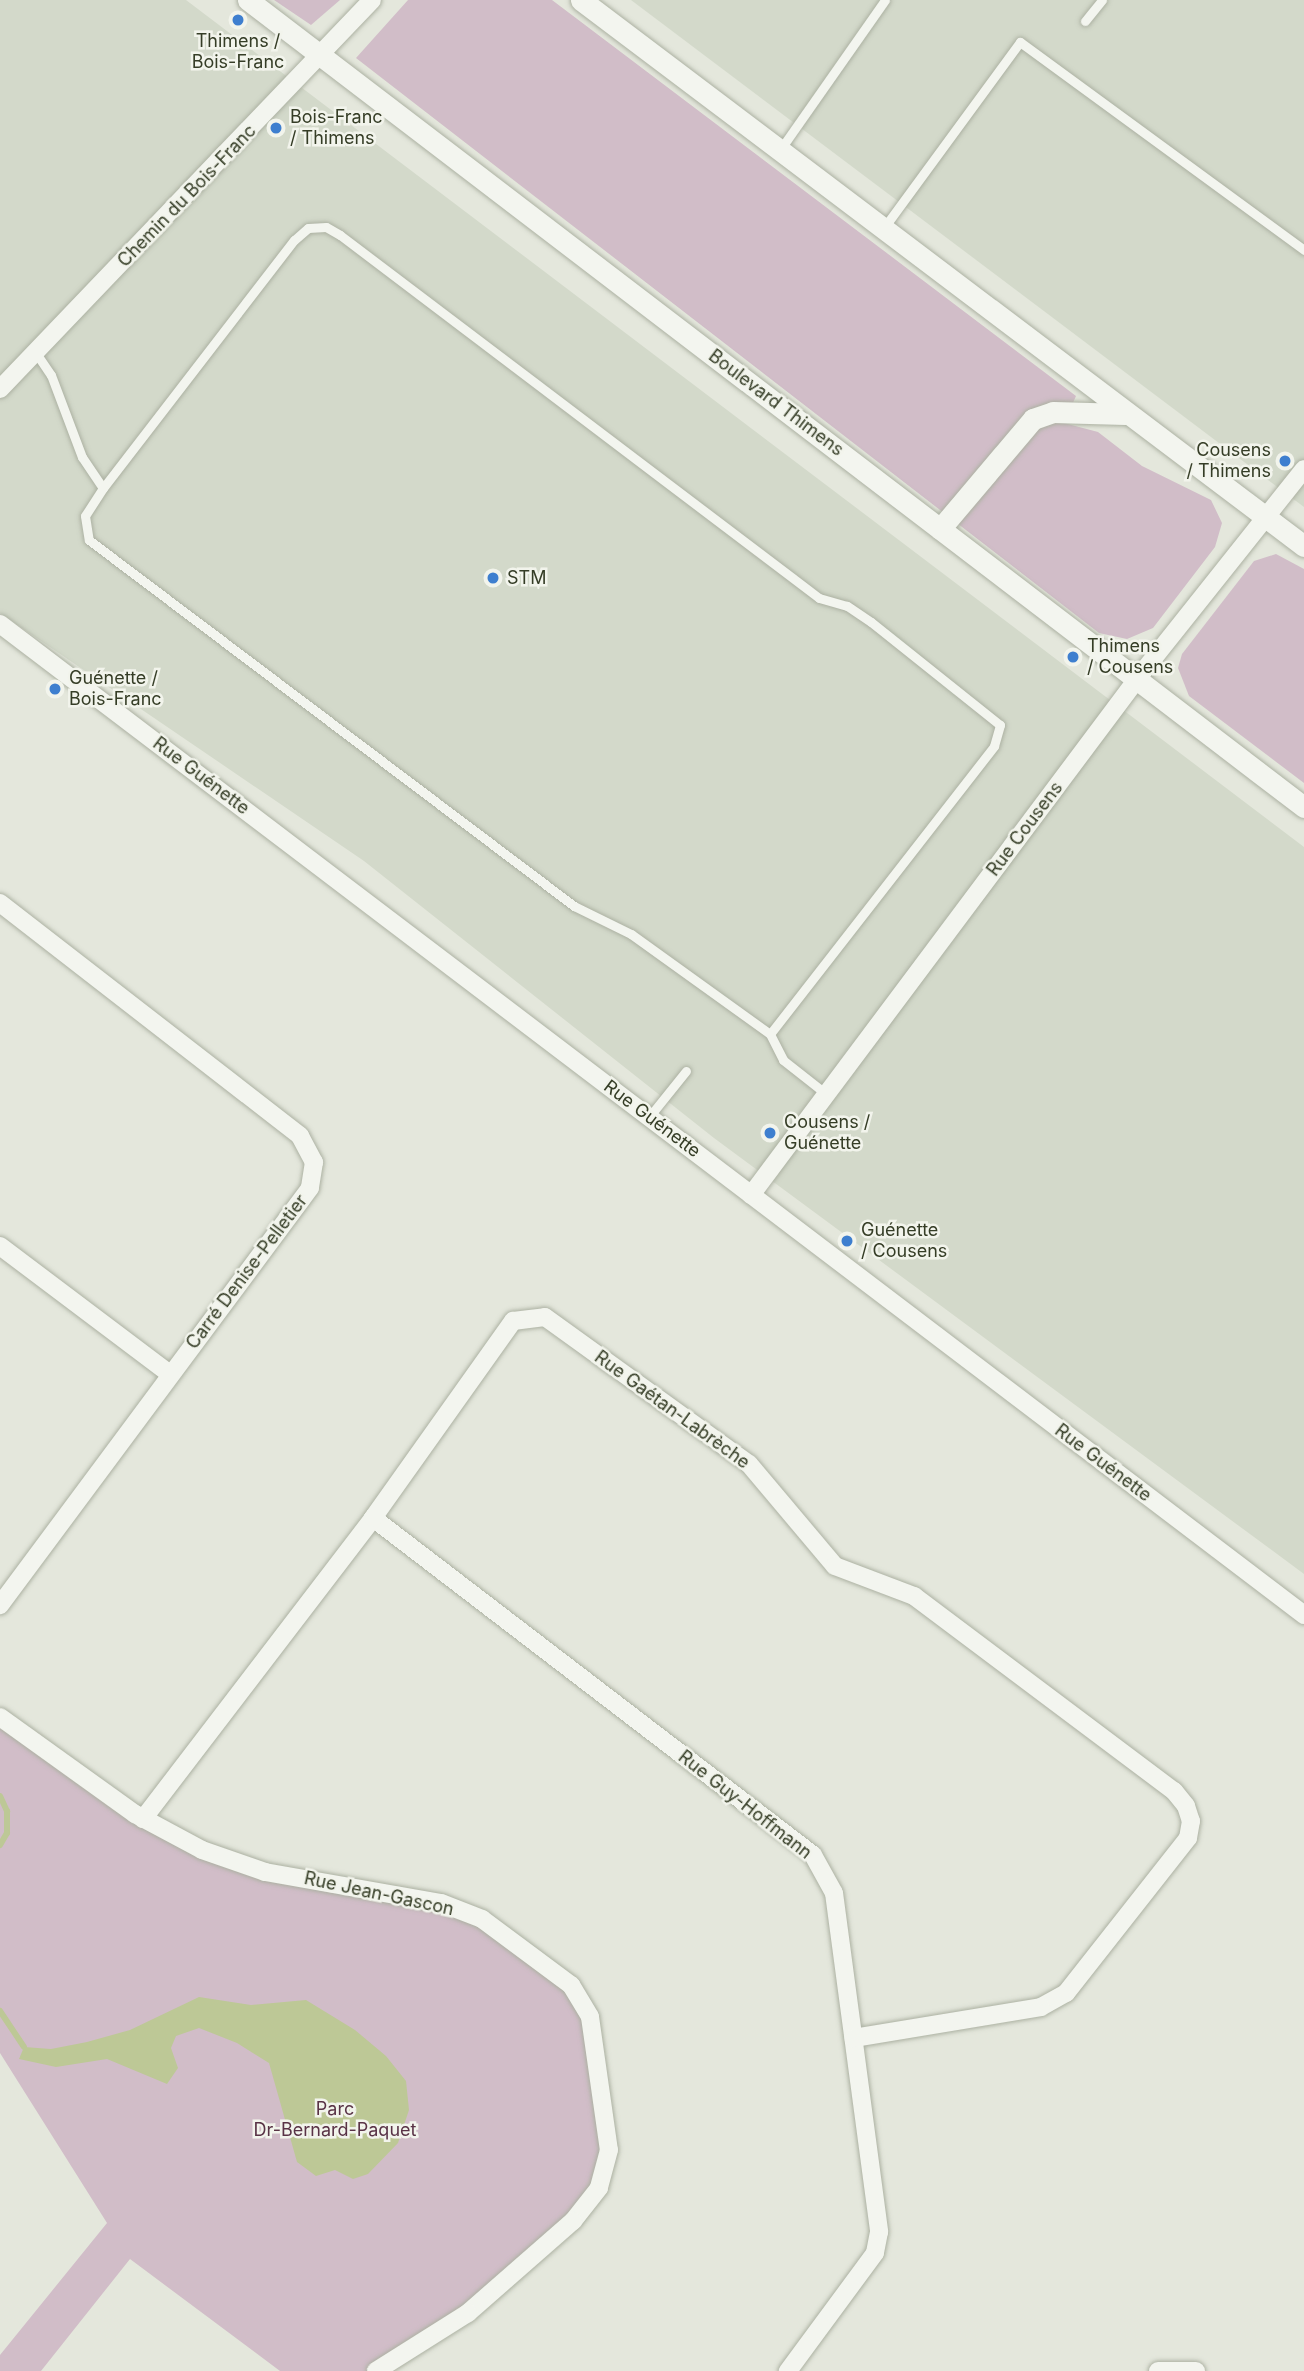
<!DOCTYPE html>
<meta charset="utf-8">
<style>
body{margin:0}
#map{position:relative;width:1304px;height:2371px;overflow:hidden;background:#e4e7dc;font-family:Inter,sans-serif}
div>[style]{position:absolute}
.built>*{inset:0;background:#d3d9ca}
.green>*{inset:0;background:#d1bdc8}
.water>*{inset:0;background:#bdc896}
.stream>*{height:6px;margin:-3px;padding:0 3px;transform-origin:3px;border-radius:3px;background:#bdc896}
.roads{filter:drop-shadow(0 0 2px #acb1a2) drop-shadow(0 0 2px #acb1a2)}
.service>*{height:9px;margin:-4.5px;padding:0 4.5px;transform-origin:4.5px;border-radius:4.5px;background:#f3f5ef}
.minor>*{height:18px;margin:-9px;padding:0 9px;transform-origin:9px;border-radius:9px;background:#f3f5ef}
.tertiary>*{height:21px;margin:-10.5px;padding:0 10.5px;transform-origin:10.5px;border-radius:10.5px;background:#f3f5ef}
.dots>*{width:19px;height:19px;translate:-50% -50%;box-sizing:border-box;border:4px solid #f2f4ec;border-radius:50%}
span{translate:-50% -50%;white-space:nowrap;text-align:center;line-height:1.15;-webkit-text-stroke:5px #f2f4ec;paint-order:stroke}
.poi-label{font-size:18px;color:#353d26}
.left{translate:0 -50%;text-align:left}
.right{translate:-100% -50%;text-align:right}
.street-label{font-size:18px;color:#353d26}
.park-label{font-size:18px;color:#593346}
</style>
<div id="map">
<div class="built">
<i style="clip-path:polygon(0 0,186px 0,1304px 847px,1304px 1574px,714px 1138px,364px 861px,0 613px)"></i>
<i style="clip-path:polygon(631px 0,1304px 0,1304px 507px)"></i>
</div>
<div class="green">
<i style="clip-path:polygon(274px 0,340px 0,311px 25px)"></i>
<i style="clip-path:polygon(408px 0,552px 0,1076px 396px,1064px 423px,1098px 432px,1142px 466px,1211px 500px,1222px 523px,1215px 547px,1153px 628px,1127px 639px,1099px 633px,356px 58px)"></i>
<i style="clip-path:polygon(1276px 554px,1304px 569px,1304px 783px,1189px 696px,1178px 668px,1182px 654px,1254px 561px)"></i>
<i style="clip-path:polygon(0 1715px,202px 1850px,441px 1903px,571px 1985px,590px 2017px,609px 2150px,599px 2188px,468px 2313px,376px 2371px,280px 2371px,130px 2259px,41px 2371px,0 2371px,0 2355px,107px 2223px,0 2053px)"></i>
</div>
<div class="water">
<i style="clip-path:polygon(199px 1997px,251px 2005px,306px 2000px,355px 2030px,386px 2056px,406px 2081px,409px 2110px,398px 2143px,368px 2174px,353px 2179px,335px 2170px,316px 2176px,297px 2162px,269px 2063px,237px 2043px,199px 2028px,176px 2036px,171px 2048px,178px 2068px,167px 2084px,107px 2059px,56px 2067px,19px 2059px,24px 2047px,51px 2049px,87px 2042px,130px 2030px)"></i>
</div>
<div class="stream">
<i style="left:0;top:1796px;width:17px;rotate:65deg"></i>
<i style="left:7px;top:1811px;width:22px;rotate:90deg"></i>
<i style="left:7px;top:1833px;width:14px;rotate:120deg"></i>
<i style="left:0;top:2011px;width:43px;rotate:56.3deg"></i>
</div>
<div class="roads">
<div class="service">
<i style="left:1085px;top:21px;width:27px;rotate:-51deg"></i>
<i style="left:780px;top:150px;width:183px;rotate:-55deg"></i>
<i style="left:883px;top:229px;width:232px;rotate:-53.8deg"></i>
<i style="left:1020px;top:42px;width:352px;rotate:36.2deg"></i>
<i style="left:36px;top:353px;width:27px;rotate:56deg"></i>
<i style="left:51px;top:375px;width:88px;rotate:69.3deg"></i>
<i style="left:82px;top:457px;width:37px;rotate:56deg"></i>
<i style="left:770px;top:1034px;width:365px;rotate:-52.1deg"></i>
<i style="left:994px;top:746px;width:22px;rotate:-74deg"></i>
<i style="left:1000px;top:725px;width:165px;rotate:-141.4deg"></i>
<i style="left:871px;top:622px;width:29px;rotate:-146deg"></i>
<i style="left:847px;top:606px;width:29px;rotate:-164deg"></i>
<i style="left:819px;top:598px;width:601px;rotate:-142.84deg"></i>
<i style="left:340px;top:235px;width:16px;rotate:-150deg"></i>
<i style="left:326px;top:227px;width:18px;rotate:177deg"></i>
<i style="left:308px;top:228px;width:18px;rotate:139deg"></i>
<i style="left:294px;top:240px;width:313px;rotate:127.6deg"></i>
<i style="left:103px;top:488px;width:33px;rotate:123deg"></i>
<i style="left:85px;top:516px;width:24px;rotate:81deg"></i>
<i style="left:89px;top:540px;width:608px;rotate:37.04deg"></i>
<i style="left:574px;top:906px;width:64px;rotate:26.2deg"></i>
<i style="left:631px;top:934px;width:171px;rotate:35.7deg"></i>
<i style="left:770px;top:1034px;width:29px;rotate:63deg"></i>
<i style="left:783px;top:1060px;width:55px;rotate:38.3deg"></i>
<i style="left:649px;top:1117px;width:59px;rotate:-51.2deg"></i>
</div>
<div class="minor">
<i style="left:0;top:389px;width:538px;rotate:-46.28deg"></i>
<i style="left:0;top:624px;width:1638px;rotate:37.23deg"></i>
<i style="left:0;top:903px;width:380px;rotate:37.8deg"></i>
<i style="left:300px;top:1136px;width:30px;rotate:62deg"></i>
<i style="left:314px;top:1162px;width:26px;rotate:99deg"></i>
<i style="left:310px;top:1188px;width:520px;rotate:126.63deg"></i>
<i style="left:751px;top:1195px;width:644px;rotate:-53.2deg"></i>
<i style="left:1137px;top:679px;width:268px;rotate:-51.5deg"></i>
<i style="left:0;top:1246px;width:213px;rotate:37deg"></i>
<i style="left:373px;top:1518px;width:554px;rotate:37.45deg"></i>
<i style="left:813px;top:1855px;width:43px;rotate:61.1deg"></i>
<i style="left:834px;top:1893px;width:342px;rotate:82.4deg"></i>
<i style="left:879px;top:2232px;width:21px;rotate:101deg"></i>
<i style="left:875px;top:2253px;width:147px;rotate:126.4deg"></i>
<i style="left:0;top:1717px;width:166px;rotate:35.7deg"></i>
<i style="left:135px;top:1814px;width:76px;rotate:28.2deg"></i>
<i style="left:202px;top:1850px;width:67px;rotate:19.2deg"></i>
<i style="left:265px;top:1872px;width:179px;rotate:10deg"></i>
<i style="left:441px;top:1903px;width:44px;rotate:21.3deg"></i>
<i style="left:482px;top:1919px;width:111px;rotate:36.6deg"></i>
<i style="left:571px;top:1985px;width:37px;rotate:59deg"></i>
<i style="left:590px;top:2017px;width:134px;rotate:81.9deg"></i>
<i style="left:609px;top:2150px;width:39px;rotate:105deg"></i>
<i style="left:599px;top:2188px;width:42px;rotate:128.2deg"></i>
<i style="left:573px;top:2221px;width:140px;rotate:138.8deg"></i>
<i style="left:468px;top:2313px;width:109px;rotate:147.8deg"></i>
<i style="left:143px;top:1819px;width:379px;rotate:-52.6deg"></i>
<i style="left:373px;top:1518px;width:242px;rotate:-54.6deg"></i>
<i style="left:513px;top:1321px;width:32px;rotate:-7deg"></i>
<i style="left:545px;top:1317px;width:251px;rotate:35.8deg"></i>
<i style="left:749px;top:1464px;width:133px;rotate:49.9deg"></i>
<i style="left:835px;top:1566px;width:85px;rotate:20.8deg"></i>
<i style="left:914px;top:1596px;width:325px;rotate:36.9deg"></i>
<i style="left:1174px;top:1791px;width:19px;rotate:51deg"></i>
<i style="left:1186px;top:1806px;width:16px;rotate:72deg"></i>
<i style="left:1191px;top:1821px;width:17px;rotate:100deg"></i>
<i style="left:1188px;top:1838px;width:197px;rotate:128.2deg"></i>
<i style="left:1066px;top:1993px;width:29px;rotate:151deg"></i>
<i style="left:1041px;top:2007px;width:190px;rotate:170.6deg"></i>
<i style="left:1158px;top:2371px;width:38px"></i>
</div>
<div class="tertiary">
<i style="left:248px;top:0;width:1329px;rotate:37.39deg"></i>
<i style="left:581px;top:0;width:906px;rotate:37.06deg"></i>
<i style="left:940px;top:529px;width:144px;rotate:-49.8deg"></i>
<i style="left:1033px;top:419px;width:21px;rotate:-19deg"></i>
<i style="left:1053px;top:412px;width:72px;rotate:1.6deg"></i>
</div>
</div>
<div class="dots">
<i style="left:238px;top:20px;background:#3e7fcf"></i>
<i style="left:276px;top:128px;background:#3e7fcf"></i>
<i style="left:1285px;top:461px;background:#3e7fcf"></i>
<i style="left:493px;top:578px;background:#3e7fcf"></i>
<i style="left:1073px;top:657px;background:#3e7fcf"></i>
<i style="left:55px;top:689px;background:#3e7fcf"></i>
<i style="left:770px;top:1133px;background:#3e7fcf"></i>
<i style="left:847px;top:1241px;background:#3e7fcf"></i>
</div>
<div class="poi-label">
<span style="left:238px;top:52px">Thimens /<br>Bois-Franc</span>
<span class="left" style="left:290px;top:128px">Bois-Franc<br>/ Thimens</span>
<span class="right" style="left:1271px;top:461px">Cousens<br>/ Thimens</span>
<span class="left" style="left:507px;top:578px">STM</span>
<span class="left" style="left:1087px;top:657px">Thimens<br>/ Cousens</span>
<span class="left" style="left:69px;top:689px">Guénette /<br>Bois-Franc</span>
<span class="left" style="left:784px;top:1133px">Cousens /<br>Guénette</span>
<span class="left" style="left:861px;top:1241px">Guénette<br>/ Cousens</span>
</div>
<div class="street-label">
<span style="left:187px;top:196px;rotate:-46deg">Chemin du Bois-Franc</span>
<span style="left:776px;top:403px;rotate:37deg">Boulevard Thimens</span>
<span style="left:201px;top:776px;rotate:37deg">Rue Guénette</span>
<span style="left:1025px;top:829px;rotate:-53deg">Rue Cousens</span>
<span style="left:652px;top:1119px;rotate:37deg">Rue Guénette</span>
<span style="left:247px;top:1272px;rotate:-53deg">Carré Denise-Pelletier</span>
<span style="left:672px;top:1410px;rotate:36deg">Rue Gaétan-Labrèche</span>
<span style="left:1103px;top:1463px;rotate:37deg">Rue Guénette</span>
<span style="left:745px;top:1805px;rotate:38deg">Rue Guy-Hoffmann</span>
<span style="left:379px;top:1894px;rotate:12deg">Rue Jean-Gascon</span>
</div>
<div class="park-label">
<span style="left:335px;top:2120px">Parc<br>Dr-Bernard-Paquet</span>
</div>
</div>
